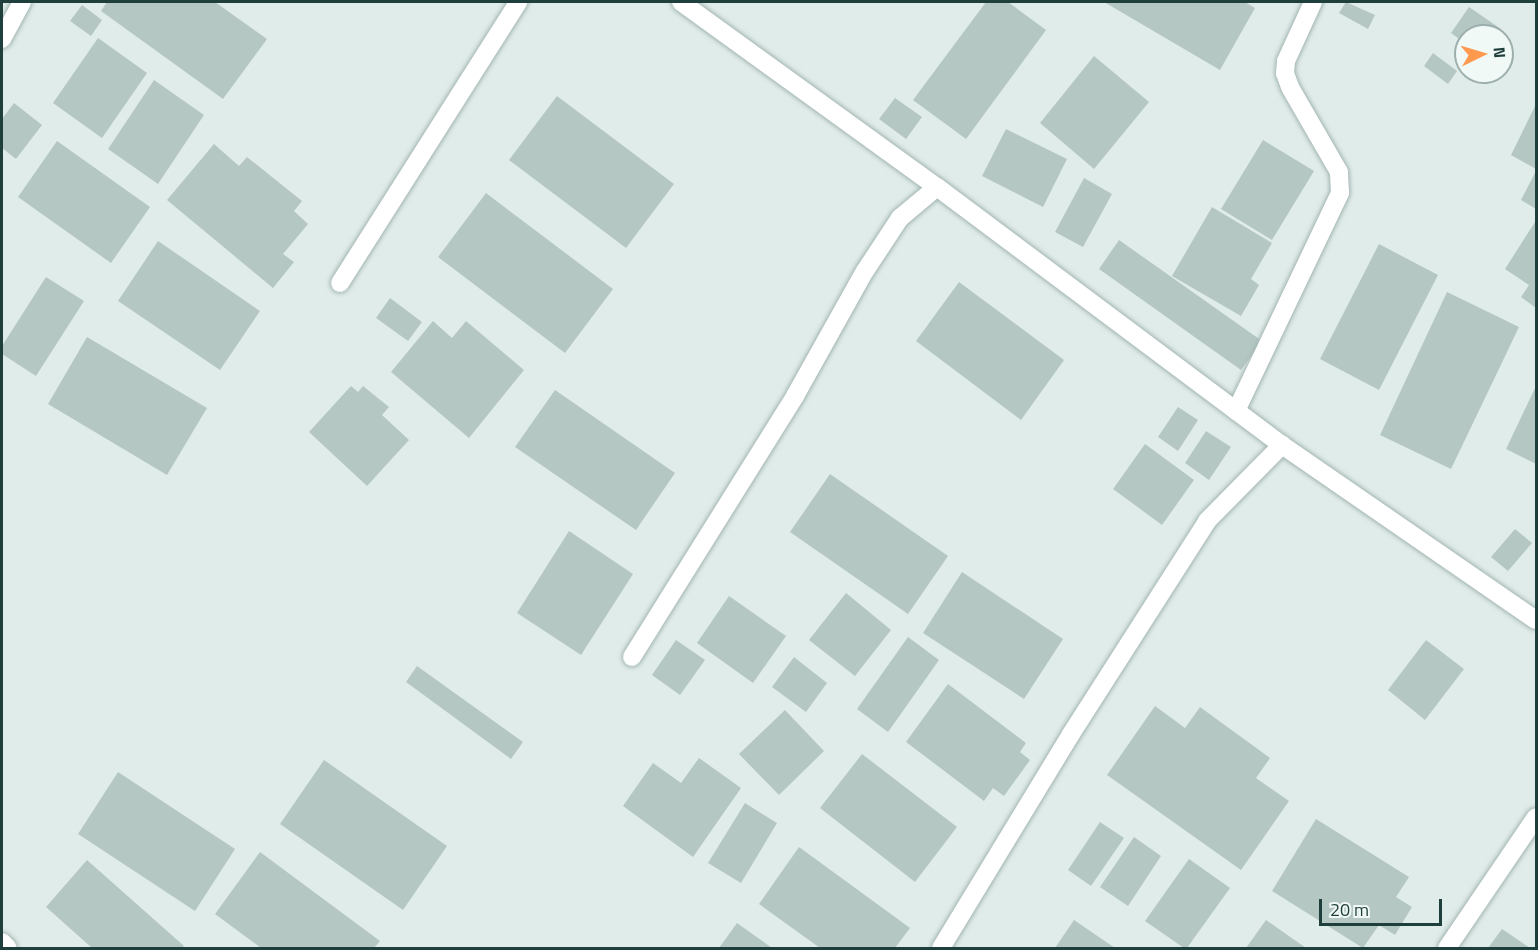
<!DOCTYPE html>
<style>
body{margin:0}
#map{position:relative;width:1538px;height:950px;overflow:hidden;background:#e0ece9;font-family:"Titillium Web",sans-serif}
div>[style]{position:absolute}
.building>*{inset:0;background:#b5c7c3}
.roads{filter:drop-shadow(0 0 2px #a2b5b2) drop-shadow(0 0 2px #a2b5b2)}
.minor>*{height:18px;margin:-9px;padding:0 9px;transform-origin:9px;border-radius:9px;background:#fff}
span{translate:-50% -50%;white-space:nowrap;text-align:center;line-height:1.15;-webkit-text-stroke:5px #f1f9f6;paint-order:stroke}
.frame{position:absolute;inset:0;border:3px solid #1f3f3c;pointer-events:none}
.north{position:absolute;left:1454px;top:24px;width:60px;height:60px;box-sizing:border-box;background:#f1f9f6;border:2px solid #9dafac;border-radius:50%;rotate:85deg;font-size:16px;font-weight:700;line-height:24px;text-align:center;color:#1f3f3c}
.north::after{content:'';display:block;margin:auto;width:21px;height:27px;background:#fe994d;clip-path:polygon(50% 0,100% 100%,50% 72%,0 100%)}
.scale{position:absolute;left:1319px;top:899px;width:123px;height:27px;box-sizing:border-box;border:3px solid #1f3f3c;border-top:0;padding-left:8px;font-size:18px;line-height:21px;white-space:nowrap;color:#1f3f3c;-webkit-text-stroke:4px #f1f9f6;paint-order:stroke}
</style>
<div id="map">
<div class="building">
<i style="clip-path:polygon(107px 2px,215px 2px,267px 39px,223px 99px,101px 11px)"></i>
<i style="clip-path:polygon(986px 2px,1008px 2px,1046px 30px,966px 139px,913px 100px)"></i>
<i style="clip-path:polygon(1104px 2px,1245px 2px,1255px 8px,1220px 70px)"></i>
<i style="clip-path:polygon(1346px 2px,1375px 15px,1368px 29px,1339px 13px)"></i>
<i style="clip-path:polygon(82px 5px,102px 20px,91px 36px,70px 21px)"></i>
<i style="clip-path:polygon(1469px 7px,1501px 29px,1496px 36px,1466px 36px,1466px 44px,1451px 33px)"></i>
<i style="clip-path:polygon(98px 38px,147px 73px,102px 138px,53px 103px)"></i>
<i style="clip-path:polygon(1433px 53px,1457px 71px,1448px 84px,1424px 66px)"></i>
<i style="clip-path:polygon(1094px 56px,1149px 102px,1094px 169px,1040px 123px)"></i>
<i style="clip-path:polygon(154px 80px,204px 115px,158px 184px,108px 149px)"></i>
<i style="clip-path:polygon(557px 96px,674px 184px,626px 248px,509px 160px)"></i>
<i style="clip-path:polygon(895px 98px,922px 117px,906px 139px,879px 119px)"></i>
<i style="clip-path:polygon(14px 103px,42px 125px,16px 159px,2px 148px,2px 119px)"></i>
<i style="clip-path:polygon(1536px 104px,1536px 169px,1511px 155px)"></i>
<i style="clip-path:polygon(1006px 129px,1067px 159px,1043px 207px,982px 176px)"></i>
<i style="clip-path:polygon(1263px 140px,1314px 171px,1272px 240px,1221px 209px)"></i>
<i style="clip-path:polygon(57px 141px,150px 207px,111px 263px,18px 197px)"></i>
<i style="clip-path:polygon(214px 144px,239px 166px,247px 157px,302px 201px,294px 211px,308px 224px,283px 254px,294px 262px,273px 288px,167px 200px)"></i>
<i style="clip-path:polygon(1536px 171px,1536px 209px,1521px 200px)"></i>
<i style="clip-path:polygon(1084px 178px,1112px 194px,1083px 247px,1055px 232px)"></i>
<i style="clip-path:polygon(486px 193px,613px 289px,565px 353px,438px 257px)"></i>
<i style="clip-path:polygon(1212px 207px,1272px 243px,1251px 279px,1259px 285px,1241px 316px,1172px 276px)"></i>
<i style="clip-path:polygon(1535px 222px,1536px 223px,1536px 308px,1521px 297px,1529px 285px,1505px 269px)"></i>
<i style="clip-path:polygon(1119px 240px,1262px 341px,1241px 370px,1099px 269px)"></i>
<i style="clip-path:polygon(158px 241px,260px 311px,220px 370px,118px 301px)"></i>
<i style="clip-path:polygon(1379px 244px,1438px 275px,1379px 390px,1320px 359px)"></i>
<i style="clip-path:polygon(46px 277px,84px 301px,36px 376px,2px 354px,2px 346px)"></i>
<i style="clip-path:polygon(959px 282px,1064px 360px,1021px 420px,916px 341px)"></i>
<i style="clip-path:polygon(1447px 292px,1519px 327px,1451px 469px,1380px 435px)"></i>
<i style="clip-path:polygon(390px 298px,422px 322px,408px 341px,376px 318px)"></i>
<i style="clip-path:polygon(433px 321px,452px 338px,466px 321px,524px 370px,469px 438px,391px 372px)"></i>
<i style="clip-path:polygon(87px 337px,207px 408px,167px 475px,48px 404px)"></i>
<i style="clip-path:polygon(351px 386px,358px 392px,363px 386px,389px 407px,382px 415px,409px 440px,367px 486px,309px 432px)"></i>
<i style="clip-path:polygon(1536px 386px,1536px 464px,1506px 449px)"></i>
<i style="clip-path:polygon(555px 390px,675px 473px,636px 530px,515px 447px)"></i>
<i style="clip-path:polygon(1178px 407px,1198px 420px,1178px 451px,1158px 437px)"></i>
<i style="clip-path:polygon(1206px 431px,1231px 447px,1209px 480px,1185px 463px)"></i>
<i style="clip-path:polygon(1145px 444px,1194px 480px,1162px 525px,1113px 489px)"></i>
<i style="clip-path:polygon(830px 474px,948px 556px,908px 614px,790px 532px)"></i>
<i style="clip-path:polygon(1515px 529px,1532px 543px,1508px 571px,1491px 557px)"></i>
<i style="clip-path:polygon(569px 531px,633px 574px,581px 655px,517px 613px)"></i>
<i style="clip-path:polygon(962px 572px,1063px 639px,1024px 699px,923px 633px)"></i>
<i style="clip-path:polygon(846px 593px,891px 630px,855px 676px,809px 640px)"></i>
<i style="clip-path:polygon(729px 596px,786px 636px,753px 683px,697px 643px)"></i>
<i style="clip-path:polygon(908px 637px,939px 660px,888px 732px,857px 709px)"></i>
<i style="clip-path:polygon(676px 640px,705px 660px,680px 695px,652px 675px)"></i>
<i style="clip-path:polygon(1426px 640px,1464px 669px,1425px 720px,1388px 690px)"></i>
<i style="clip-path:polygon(794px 657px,827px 683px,806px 712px,772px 687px)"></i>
<i style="clip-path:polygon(417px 666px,523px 742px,511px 759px,406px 682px)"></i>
<i style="clip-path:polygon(948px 684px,1026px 743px,1020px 752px,1030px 760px,1004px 796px,993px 788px,984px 801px,906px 742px)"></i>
<i style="clip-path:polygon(1155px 706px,1185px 728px,1200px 707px,1270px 758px,1256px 778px,1289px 801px,1241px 870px,1107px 775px)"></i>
<i style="clip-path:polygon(785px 710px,824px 751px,779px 795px,739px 754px)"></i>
<i style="clip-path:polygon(862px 754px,957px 827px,915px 882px,820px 808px)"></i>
<i style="clip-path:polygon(699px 758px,741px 788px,693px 857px,623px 806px,653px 763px,681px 783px)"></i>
<i style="clip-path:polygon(324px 760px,447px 846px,403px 910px,280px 824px)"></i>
<i style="clip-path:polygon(118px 772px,235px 849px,195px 911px,78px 834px)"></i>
<i style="clip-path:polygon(745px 803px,777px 823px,741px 883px,708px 863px)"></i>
<i style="clip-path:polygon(1316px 819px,1409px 877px,1396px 897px,1412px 907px,1395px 935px,1379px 925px,1363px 948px,1272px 891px)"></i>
<i style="clip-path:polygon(1100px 822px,1124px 838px,1091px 886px,1068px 870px)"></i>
<i style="clip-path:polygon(1134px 837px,1161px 856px,1128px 906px,1100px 887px)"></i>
<i style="clip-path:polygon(799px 847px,910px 928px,895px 948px,820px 948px,759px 904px)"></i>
<i style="clip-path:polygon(260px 852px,380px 941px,374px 948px,261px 948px,215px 914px)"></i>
<i style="clip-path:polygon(1189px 859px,1230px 888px,1187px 948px,1184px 948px,1145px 921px)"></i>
<i style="clip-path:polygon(87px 860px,184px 946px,181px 948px,92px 948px,46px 907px)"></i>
<i style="clip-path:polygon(1074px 920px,1115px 948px,1055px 948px)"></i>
<i style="clip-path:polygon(1266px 920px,1306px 948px,1246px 948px)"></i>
<i style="clip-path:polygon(737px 923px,772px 948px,719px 948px)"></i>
<i style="clip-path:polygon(1502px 929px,1530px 948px,1488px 948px)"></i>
</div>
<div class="roads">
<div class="minor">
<i style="left:681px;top:2px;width:316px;rotate:35.9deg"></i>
<i style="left:937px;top:187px;width:431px;rotate:36.8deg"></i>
<i style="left:1282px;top:445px;width:308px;rotate:34.6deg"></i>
<i style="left:2px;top:39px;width:42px;rotate:-61.6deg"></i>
<i style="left:340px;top:283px;width:333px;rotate:-57.6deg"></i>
<i style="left:1236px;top:411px;width:242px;rotate:-64.5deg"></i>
<i style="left:1340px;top:193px;width:21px;rotate:-93deg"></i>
<i style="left:1339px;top:172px;width:98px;rotate:-120deg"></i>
<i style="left:1290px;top:87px;width:15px;rotate:-110deg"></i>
<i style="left:1285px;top:73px;width:12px;rotate:-85deg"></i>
<i style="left:1286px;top:61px;width:65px;rotate:-65.4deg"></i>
<i style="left:632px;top:657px;width:308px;rotate:-58deg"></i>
<i style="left:795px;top:396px;width:143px;rotate:-60.8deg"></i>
<i style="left:865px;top:271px;width:64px;rotate:-56.6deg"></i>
<i style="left:900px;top:218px;width:48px;rotate:-40deg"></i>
<i style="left:2px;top:942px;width:8px;rotate:45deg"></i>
<i style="left:941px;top:948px;width:250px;rotate:-58.7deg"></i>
<i style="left:1071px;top:734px;width:253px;rotate:-57.4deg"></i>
<i style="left:1207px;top:521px;width:107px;rotate:-45.4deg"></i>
<i style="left:1447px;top:948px;width:158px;rotate:-55.8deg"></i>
</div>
</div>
<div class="frame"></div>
<div class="north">N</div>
<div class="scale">20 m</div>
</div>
